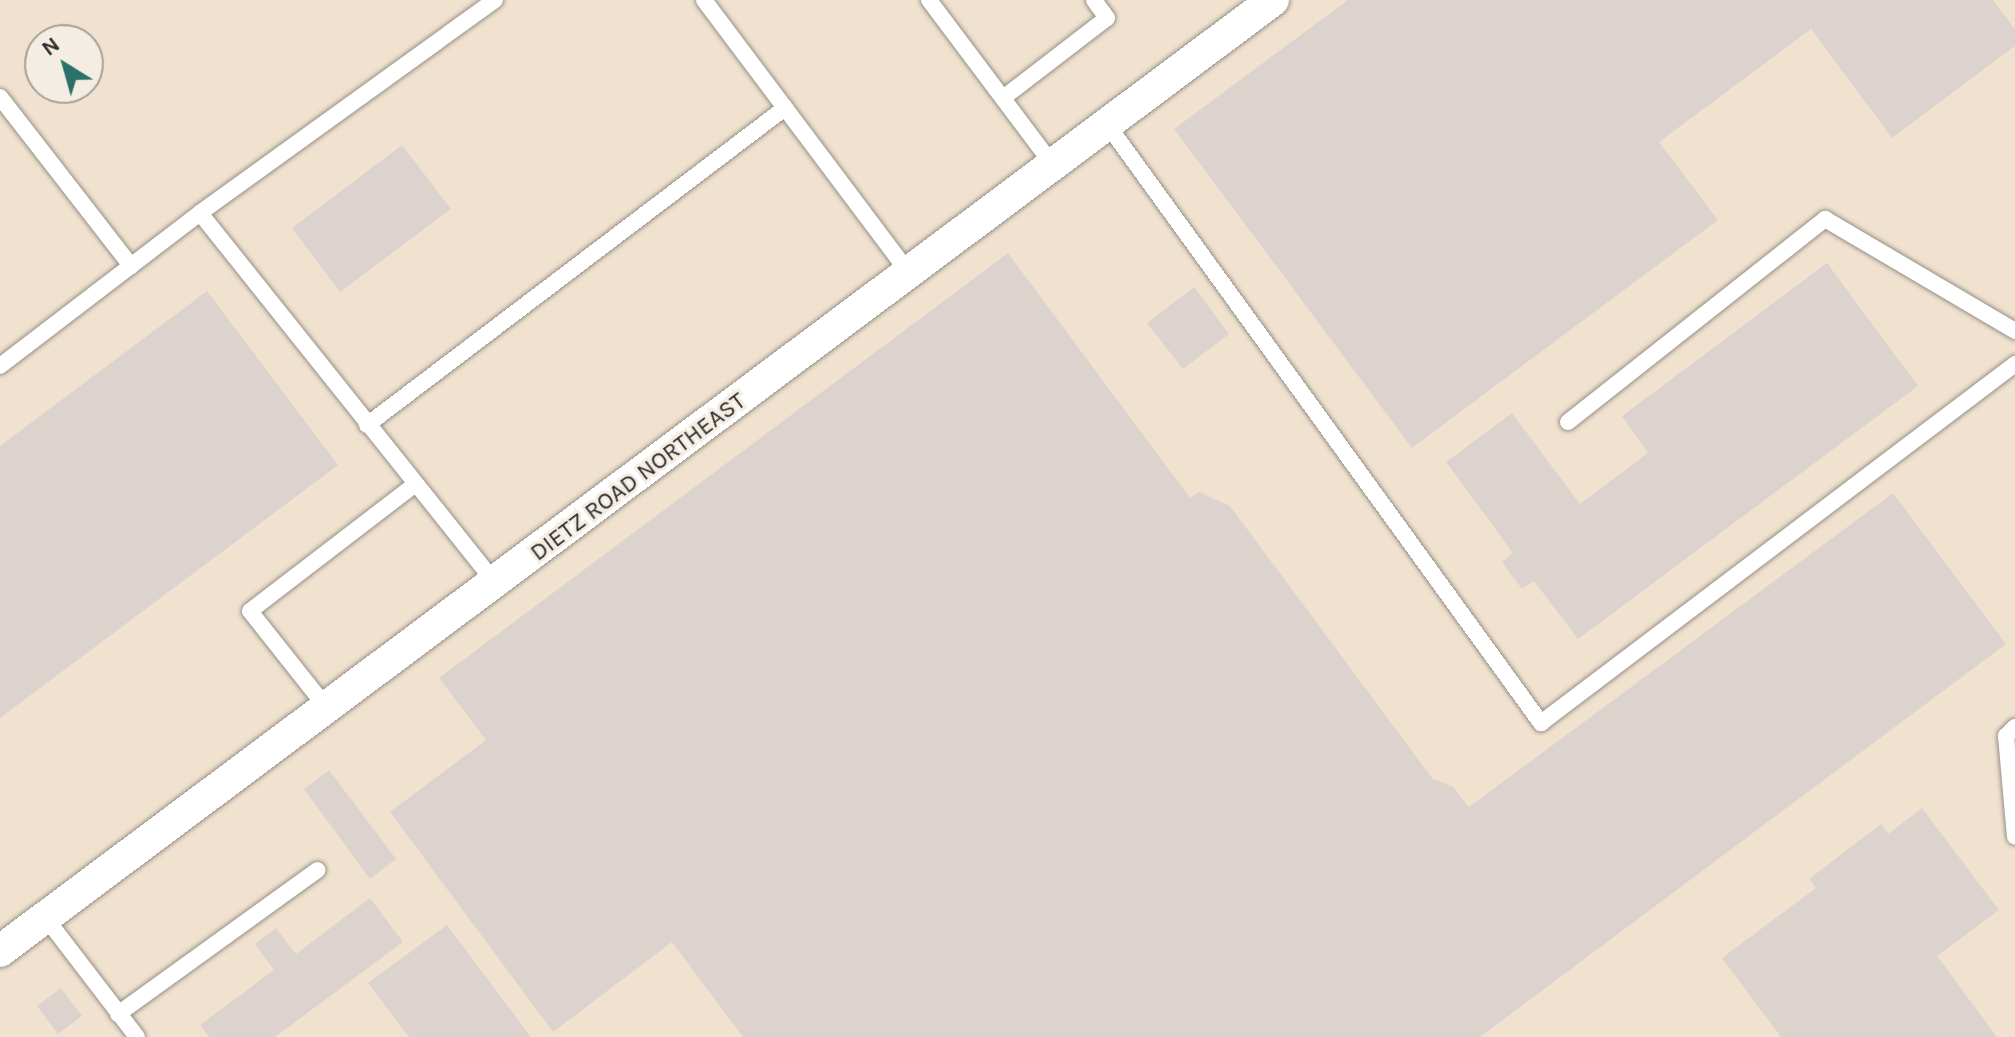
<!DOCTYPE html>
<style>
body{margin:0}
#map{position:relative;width:2015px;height:1037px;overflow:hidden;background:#f3ede4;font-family:Karla,sans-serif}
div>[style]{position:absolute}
.industrial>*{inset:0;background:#f1e2cf}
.building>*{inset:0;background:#ddd3ce}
.roads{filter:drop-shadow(0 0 2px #959088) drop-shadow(0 0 2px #959088)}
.lane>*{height:16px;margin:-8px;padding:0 8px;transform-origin:8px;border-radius:8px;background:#fff}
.street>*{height:32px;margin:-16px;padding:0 16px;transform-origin:16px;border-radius:16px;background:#fff}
span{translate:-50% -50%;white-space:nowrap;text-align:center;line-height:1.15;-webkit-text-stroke:6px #f3ede4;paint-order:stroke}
.street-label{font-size:24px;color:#32302c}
.north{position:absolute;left:24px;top:24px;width:80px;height:80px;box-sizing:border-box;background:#f3ede4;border:2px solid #a6a19a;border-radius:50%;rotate:323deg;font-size:22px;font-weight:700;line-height:32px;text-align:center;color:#32302c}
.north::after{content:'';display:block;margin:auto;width:28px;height:36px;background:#2a716a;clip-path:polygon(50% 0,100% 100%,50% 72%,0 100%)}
</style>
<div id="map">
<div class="industrial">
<i style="clip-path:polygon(evenodd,0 0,2015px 0,2015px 1037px,0 1037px,0 0,40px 40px,88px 40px,88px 88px,40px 88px,40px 40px)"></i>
</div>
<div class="building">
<i style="clip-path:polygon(1348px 0,1993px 0,2015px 29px,2015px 46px,1892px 138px,1811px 29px,1659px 142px,1718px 220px,1412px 448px,1174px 129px)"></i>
<i style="clip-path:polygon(402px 145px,451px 209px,340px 292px,292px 228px)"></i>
<i style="clip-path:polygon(1008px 253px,1190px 498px,1199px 492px,1230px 506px,1432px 778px,1453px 787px,1469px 807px,1893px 493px,2006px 644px,1480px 1037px,743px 1037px,672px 942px,553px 1032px,390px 812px,486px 740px,439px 678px)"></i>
<i style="clip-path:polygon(1827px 263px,1918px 386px,1578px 639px,1534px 581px,1522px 589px,1502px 562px,1513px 553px,1446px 462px,1512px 413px,1580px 504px,1648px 453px,1622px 416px)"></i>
<i style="clip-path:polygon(1194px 287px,1229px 334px,1183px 369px,1147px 323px)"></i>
<i style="clip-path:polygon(207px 291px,338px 465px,0 718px,0 446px)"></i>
<i style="clip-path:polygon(329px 770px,396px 859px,370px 879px,304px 789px)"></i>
<i style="clip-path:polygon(1922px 808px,1999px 910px,1937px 956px,1997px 1037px,1781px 1037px,1722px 958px,1816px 888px,1809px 879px,1881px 824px,1888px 834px)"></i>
<i style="clip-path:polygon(370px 898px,403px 942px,275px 1037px,209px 1037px,200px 1025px,274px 970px,255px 944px,276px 928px,296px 954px)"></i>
<i style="clip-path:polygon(447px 925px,531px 1037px,409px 1037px,368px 983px)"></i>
<i style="clip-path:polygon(61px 988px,82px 1016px,58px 1034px,37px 1006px)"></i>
</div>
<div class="roads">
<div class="lane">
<i style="left:495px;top:0;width:364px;rotate:144.2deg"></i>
<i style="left:200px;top:213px;width:473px;rotate:51.4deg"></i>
<i style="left:704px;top:0;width:341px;rotate:53.1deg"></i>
<i style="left:929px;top:0;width:206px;rotate:53.1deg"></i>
<i style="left:0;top:97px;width:214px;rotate:52.2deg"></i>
<i style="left:1003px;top:98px;width:131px;rotate:-37.6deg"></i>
<i style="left:1107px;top:18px;width:22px;rotate:-126deg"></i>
<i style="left:1107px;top:124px;width:740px;rotate:54.08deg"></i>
<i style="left:1541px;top:723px;width:595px;rotate:-37.14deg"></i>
<i style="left:0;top:366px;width:252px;rotate:-37.4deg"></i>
<i style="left:1568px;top:422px;width:328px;rotate:-38.3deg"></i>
<i style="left:1825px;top:219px;width:221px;rotate:30.5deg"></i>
<i style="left:367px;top:425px;width:525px;rotate:-37.18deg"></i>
<i style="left:326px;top:707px;width:122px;rotate:-128.4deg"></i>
<i style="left:250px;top:611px;width:207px;rotate:-37.5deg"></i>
<i style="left:2015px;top:727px;width:13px;rotate:135deg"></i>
<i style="left:2006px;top:736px;width:101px;rotate:84.9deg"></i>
<i style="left:45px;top:917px;width:151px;rotate:52.5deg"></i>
<i style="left:118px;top:1014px;width:246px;rotate:-35.8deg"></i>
</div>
<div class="street">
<i style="left:0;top:951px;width:1589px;rotate:-36.76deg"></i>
</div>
</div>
<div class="street-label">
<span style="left:638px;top:477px;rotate:-37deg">DIETZ ROAD NORTHEAST</span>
</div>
<div class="north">N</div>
</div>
